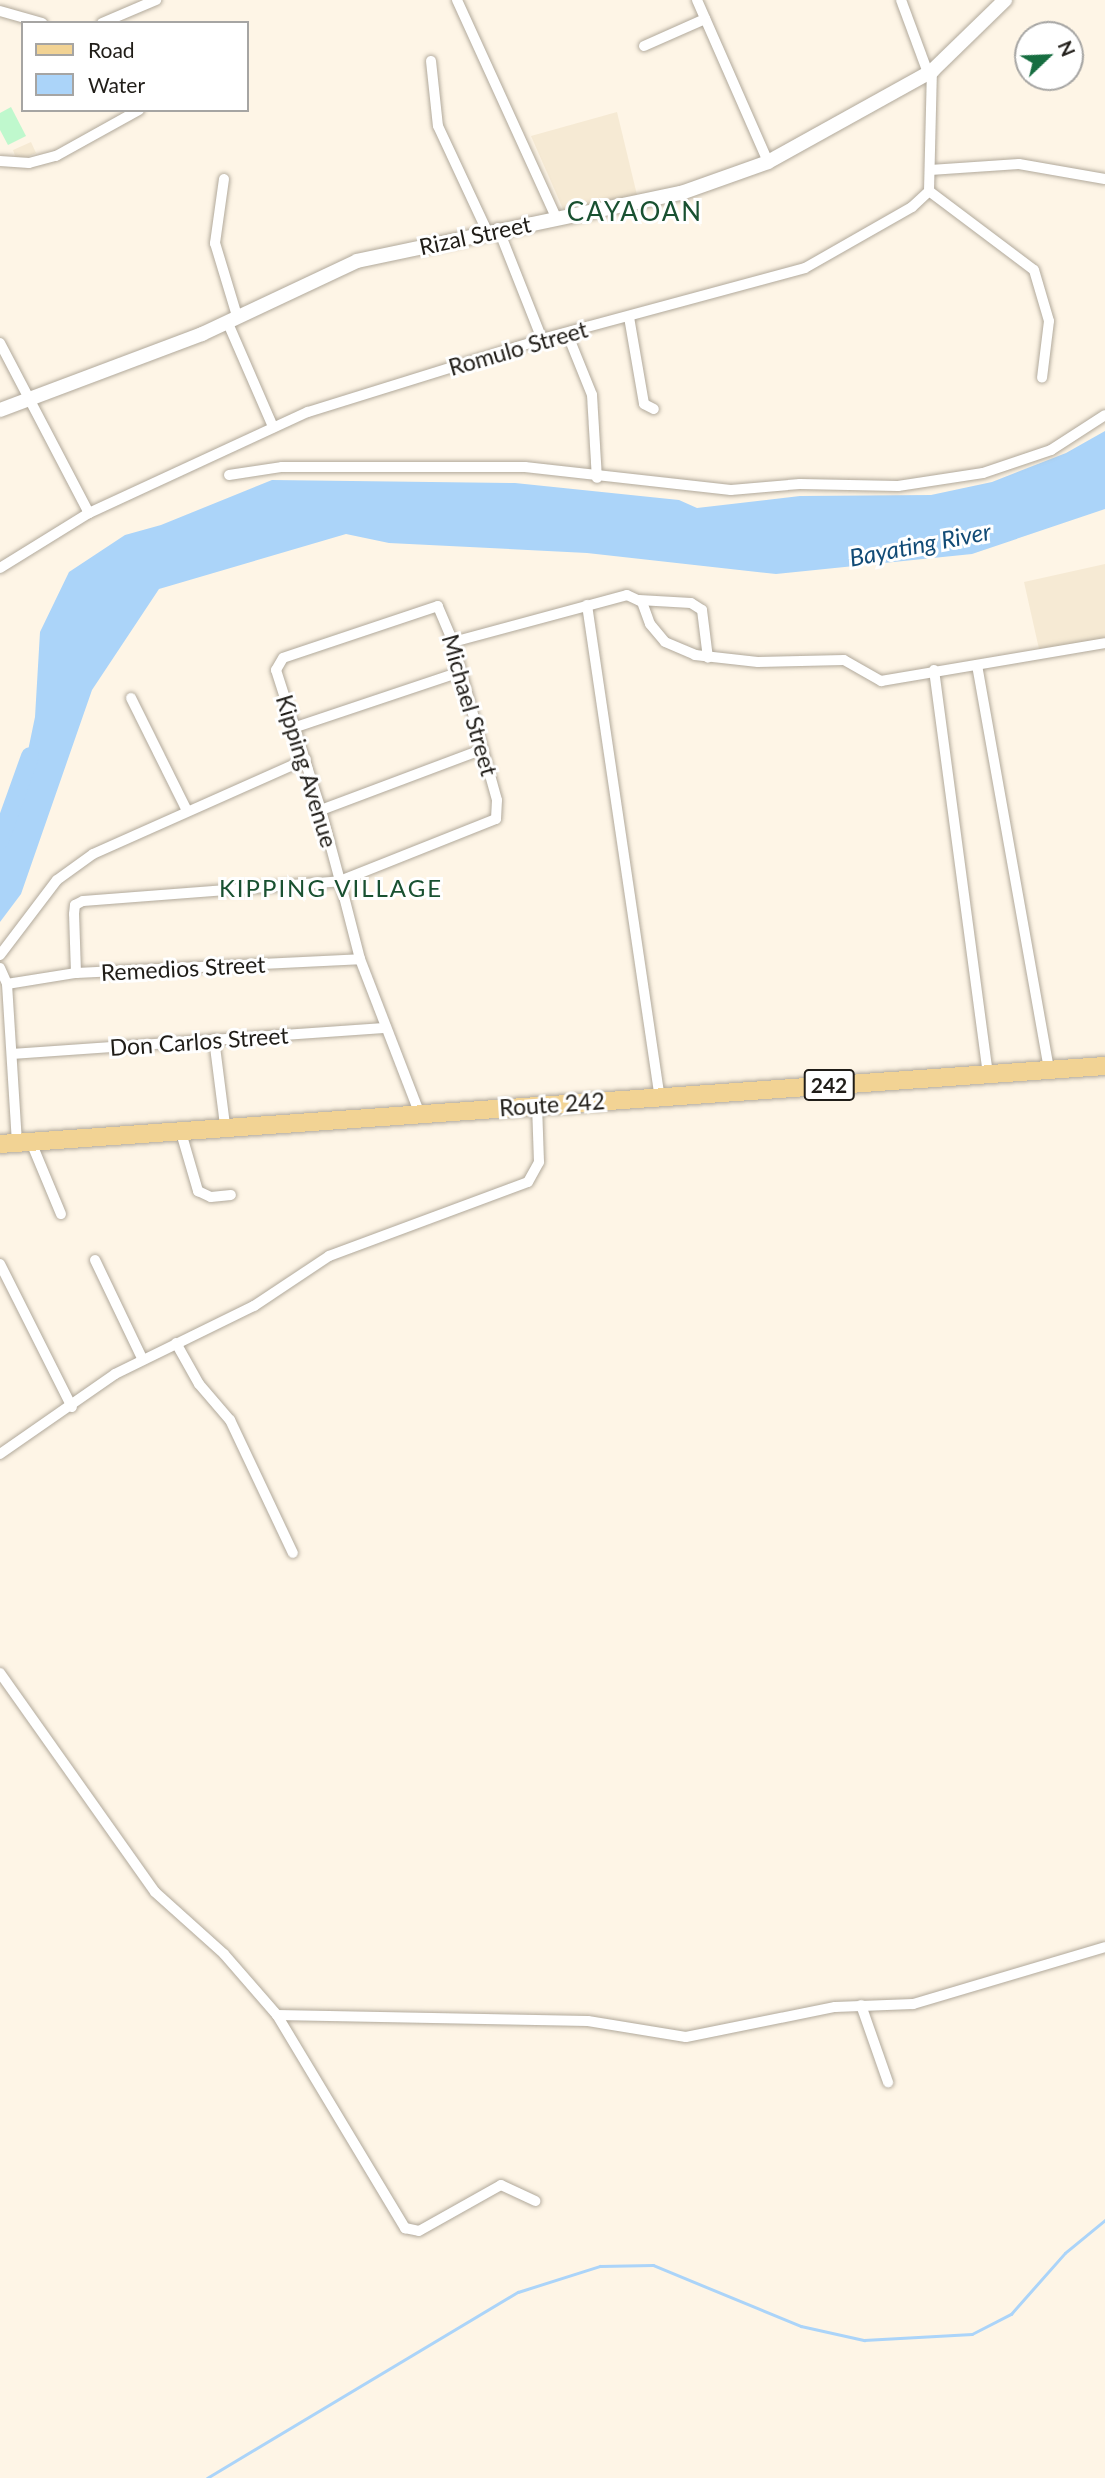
<!DOCTYPE html>
<style>
body{margin:0}
#map{position:relative;width:1105px;height:2478px;overflow:hidden;background:#fef5e6;font-family:Lato,sans-serif}
div>[style]{position:absolute}
.built>*{inset:0;background:#f6ead4}
.green>*{inset:0;background:#bff8cd}
.water>*{inset:0;background:#abd4f9}
.stream>*{height:2.5px;margin:-1.25px;padding:0 1.25px;transform-origin:1.25px;border-radius:1.25px;background:#abd4f9}
.river>*{height:18px;margin:-9px;padding:0 9px;transform-origin:9px;border-radius:9px;background:#abd4f9}
.roads{filter:drop-shadow(0 0 2px #b1a99b) drop-shadow(0 0 2px #b1a99b)}
.minor>*{height:10px;margin:-5px;padding:0 5px;transform-origin:5px;border-radius:5px;background:#fff}
.tertiary>*{height:14px;margin:-7px;padding:0 7px;transform-origin:7px;border-radius:7px;background:#fff}
.primary>*{height:18px;margin:-9px;padding:0 9px;transform-origin:9px;border-radius:9px;background:#f2d394}
span{translate:-50% -50%;white-space:nowrap;text-align:center;line-height:1.15;-webkit-text-stroke:6px #fff;paint-order:stroke}
.shield-label span{padding:2px 5px;background:#fff;border:2px solid;border-radius:5px;-webkit-text-stroke-width:0}
.shield-label{font-size:21px;color:#201d18;font-weight:700}
.street-label{font-size:23px;color:#201d18}
.water-label{font-size:24px;color:#124b76;font-style:italic}
.neighbourhood-label{font-size:24px;color:#195131;letter-spacing:2px}
.quarter-label{font-size:26px;color:#195131;letter-spacing:2px}
.legend{position:absolute;left:21px;top:21px;width:228px;height:91px;box-sizing:border-box;background:#fff;border:2px solid #a6a5a3;margin:0;padding:9px 12px;list-style:none;font-size:21px;color:#201d18}
.legend li{display:flex;align-items:center;gap:14px;height:35px}
.legend b{width:35px;border:2px solid #a6a5a3}
.north{position:absolute;left:1014px;top:21px;width:70px;height:70px;box-sizing:border-box;background:#fff;border:2px solid #a6a5a3;border-radius:50%;rotate:67deg;font-size:19px;font-weight:700;line-height:28px;text-align:center;color:#201d18}
.north::after{content:'';display:block;margin:auto;width:24px;height:32px;background:#166d40;clip-path:polygon(50% 0,100% 100%,50% 72%,0 100%)}
</style>
<div id="map">
<div class="built">
<i style="clip-path:polygon(617px 112px,637px 195px,563px 209px,531px 136px)"></i>
<i style="clip-path:polygon(31px 142px,36px 153px,17px 161px,13px 150px)"></i>
<i style="clip-path:polygon(1105px 564px,1105px 639px,1039px 649px,1024px 582px)"></i>
</div>
<div class="green">
<i style="clip-path:polygon(11px 107px,26px 136px,8px 145px,0 130px,0 113px)"></i>
</div>
<div class="water">
<i style="clip-path:polygon(1105px 431px,1105px 509px,972px 554px,776px 574px,587px 553px,389px 543px,346px 534px,159px 589px,92px 690px,21px 894px,0 922px,0 815px,19px 794px,35px 717px,40px 632px,69px 572px,125px 535px,161px 525px,272px 480px,515px 483px,679px 500px,697px 508px,800px 496px,931px 495px,992px 482px,1066px 453px)"></i>
</div>
<div class="stream">
<i style="left:207px;top:2478px;width:362px;rotate:-30.9deg"></i>
<i style="left:518px;top:2292px;width:86px;rotate:-17.6deg"></i>
<i style="left:600px;top:2266px;width:53px;rotate:-1.1deg"></i>
<i style="left:653px;top:2265px;width:160px;rotate:22.4deg"></i>
<i style="left:801px;top:2326px;width:65px;rotate:12.5deg"></i>
<i style="left:864px;top:2340px;width:108px;rotate:-3.2deg"></i>
<i style="left:972px;top:2334px;width:44px;rotate:-27.1deg"></i>
<i style="left:1011px;top:2314px;width:81px;rotate:-48.5deg"></i>
<i style="left:1065px;top:2253px;width:52px;rotate:-39.5deg"></i>
</div>
<div class="river">
<i style="left:0;top:840px;width:89px;rotate:-70.3deg"></i>
</div>
<div class="roads">
<div class="minor">
<i style="left:457px;top:0;width:241px;rotate:65.5deg"></i>
<i style="left:697px;top:0;width:177px;rotate:66.3deg"></i>
<i style="left:901px;top:0;width:78px;rotate:69.7deg"></i>
<i style="left:0;top:11px;width:44px;rotate:15.9deg"></i>
<i style="left:102px;top:23px;width:59px;rotate:-23.1deg"></i>
<i style="left:644px;top:46px;width:67px;rotate:-23.9deg"></i>
<i style="left:431px;top:61px;width:65px;rotate:83.9deg"></i>
<i style="left:438px;top:126px;width:116px;rotate:65deg"></i>
<i style="left:0;top:161px;width:29px;rotate:4deg"></i>
<i style="left:29px;top:163px;width:28px;rotate:-15deg"></i>
<i style="left:56px;top:156px;width:95px;rotate:-29deg"></i>
<i style="left:930px;top:170px;width:89px;rotate:-3.9deg"></i>
<i style="left:1019px;top:164px;width:87px;rotate:9.9deg"></i>
<i style="left:224px;top:179px;width:65px;rotate:98deg"></i>
<i style="left:215px;top:243px;width:76px;rotate:73.2deg"></i>
<i style="left:929px;top:191px;width:131px;rotate:37deg"></i>
<i style="left:1034px;top:270px;width:53px;rotate:73.6deg"></i>
<i style="left:1049px;top:321px;width:57px;rotate:97deg"></i>
<i style="left:498px;top:228px;width:119px;rotate:68.4deg"></i>
<i style="left:629px;top:317px;width:88px;rotate:80.2deg"></i>
<i style="left:644px;top:404px;width:11px;rotate:27deg"></i>
<i style="left:227px;top:321px;width:116px;rotate:66.5deg"></i>
<i style="left:567px;top:333px;width:67px;rotate:68deg"></i>
<i style="left:592px;top:395px;width:83px;rotate:86.6deg"></i>
<i style="left:0;top:343px;width:192px;rotate:62.4deg"></i>
<i style="left:229px;top:475px;width:54px;rotate:-8.6deg"></i>
<i style="left:282px;top:467px;width:243px"></i>
<i style="left:525px;top:467px;width:207px;rotate:6.4deg"></i>
<i style="left:731px;top:490px;width:69px;rotate:-5deg"></i>
<i style="left:800px;top:484px;width:98px;rotate:1.2deg"></i>
<i style="left:898px;top:486px;width:86px;rotate:-8.7deg"></i>
<i style="left:983px;top:473px;width:72px;rotate:-18.7deg"></i>
<i style="left:1051px;top:450px;width:64px;rotate:-32.9deg"></i>
<i style="left:0;top:568px;width:105px;rotate:-31.7deg"></i>
<i style="left:89px;top:513px;width:241px;rotate:-24.8deg"></i>
<i style="left:308px;top:412px;width:245px;rotate:-17.3deg"></i>
<i style="left:542px;top:339px;width:272px;rotate:-15.1deg"></i>
<i style="left:805px;top:268px;width:123px;rotate:-29.7deg"></i>
<i style="left:912px;top:207px;width:23px;rotate:-43deg"></i>
<i style="left:929px;top:191px;width:120px;rotate:-88.6deg"></i>
<i style="left:639px;top:600px;width:52px;rotate:3.3deg"></i>
<i style="left:691px;top:603px;width:13px;rotate:32deg"></i>
<i style="left:702px;top:610px;width:48px;rotate:82.9deg"></i>
<i style="left:587px;top:605px;width:497px;rotate:81.6deg"></i>
<i style="left:453px;top:642px;width:180px;rotate:-15.1deg"></i>
<i style="left:627px;top:595px;width:17px;rotate:25deg"></i>
<i style="left:642px;top:602px;width:23px;rotate:70deg"></i>
<i style="left:650px;top:624px;width:23px;rotate:50deg"></i>
<i style="left:665px;top:642px;width:33px;rotate:23deg"></i>
<i style="left:695px;top:655px;width:63px;rotate:6.3deg"></i>
<i style="left:758px;top:662px;width:86px;rotate:-1.3deg"></i>
<i style="left:844px;top:660px;width:43px;rotate:29.6deg"></i>
<i style="left:881px;top:681px;width:227px;rotate:-9.6deg"></i>
<i style="left:977px;top:665px;width:411px;rotate:79.9deg"></i>
<i style="left:934px;top:670px;width:409px;rotate:82.4deg"></i>
<i style="left:131px;top:698px;width:124px;rotate:63.6deg"></i>
<i style="left:296px;top:727px;width:173px;rotate:-18.5deg"></i>
<i style="left:321px;top:810px;width:171px;rotate:-20.6deg"></i>
<i style="left:0;top:955px;width:94px;rotate:-52.8deg"></i>
<i style="left:57px;top:880px;width:44px;rotate:-35.8deg"></i>
<i style="left:93px;top:854px;width:233px;rotate:-24deg"></i>
<i style="left:0;top:968px;width:17px;rotate:66deg"></i>
<i style="left:7px;top:984px;width:159px;rotate:86.4deg"></i>
<i style="left:76px;top:973px;width:59px;rotate:-91.9deg"></i>
<i style="left:74px;top:914px;width:9px;rotate:-84deg"></i>
<i style="left:75px;top:905px;width:9px;rotate:-27deg"></i>
<i style="left:83px;top:901px;width:258px;rotate:-4.4deg"></i>
<i style="left:340px;top:881px;width:168px;rotate:-21.7deg"></i>
<i style="left:496px;top:819px;width:19px;rotate:-87deg"></i>
<i style="left:497px;top:800px;width:164px;rotate:-105.6deg"></i>
<i style="left:453px;top:642px;width:39px;rotate:-113deg"></i>
<i style="left:438px;top:606px;width:163px;rotate:161.5deg"></i>
<i style="left:283px;top:658px;width:14px;rotate:120deg"></i>
<i style="left:276px;top:670px;width:147px;rotate:72.2deg"></i>
<i style="left:321px;top:810px;width:73px;rotate:75deg"></i>
<i style="left:340px;top:881px;width:81px;rotate:75.6deg"></i>
<i style="left:360px;top:959px;width:164px;rotate:68.9deg"></i>
<i style="left:7px;top:984px;width:70px;rotate:-9.1deg"></i>
<i style="left:76px;top:973px;width:284px;rotate:-2.8deg"></i>
<i style="left:214px;top:1039px;width:87px;rotate:82.7deg"></i>
<i style="left:13px;top:1054px;width:374px;rotate:-4deg"></i>
<i style="left:180px;top:1129px;width:65px;rotate:73.8deg"></i>
<i style="left:198px;top:1191px;width:14px;rotate:25deg"></i>
<i style="left:211px;top:1197px;width:20px;rotate:-6deg"></i>
<i style="left:31px;top:1142px;width:78px;rotate:67.4deg"></i>
<i style="left:95px;top:1260px;width:109px;rotate:64.4deg"></i>
<i style="left:0;top:1264px;width:160px;rotate:63.3deg"></i>
<i style="left:176px;top:1343px;width:47px;rotate:60.7deg"></i>
<i style="left:199px;top:1384px;width:48px;rotate:49.3deg"></i>
<i style="left:230px;top:1420px;width:147px;rotate:64.7deg"></i>
<i style="left:0;top:1454px;width:140px;rotate:-34.8deg"></i>
<i style="left:115px;top:1374px;width:155px;rotate:-26.1deg"></i>
<i style="left:254px;top:1306px;width:90px;rotate:-33.7deg"></i>
<i style="left:329px;top:1256px;width:212px;rotate:-20.4deg"></i>
<i style="left:528px;top:1182px;width:23px;rotate:-61deg"></i>
<i style="left:539px;top:1162px;width:57px;rotate:-92deg"></i>
<i style="left:0;top:1673px;width:268px;rotate:54.7deg"></i>
<i style="left:155px;top:1892px;width:93px;rotate:41.9deg"></i>
<i style="left:224px;top:1954px;width:81px;rotate:49deg"></i>
<i style="left:277px;top:2015px;width:249px;rotate:59deg"></i>
<i style="left:405px;top:2228px;width:14px;rotate:12deg"></i>
<i style="left:419px;top:2231px;width:94px;rotate:-29.3deg"></i>
<i style="left:501px;top:2185px;width:38px;rotate:25deg"></i>
<i style="left:861px;top:2005px;width:82px;rotate:70.7deg"></i>
<i style="left:277px;top:2015px;width:311px;rotate:1.1deg"></i>
<i style="left:588px;top:2021px;width:99px;rotate:9.3deg"></i>
<i style="left:686px;top:2037px;width:152px;rotate:-11.4deg"></i>
<i style="left:835px;top:2007px;width:78px;rotate:-2.2deg"></i>
<i style="left:913px;top:2004px;width:200px;rotate:-16.5deg"></i>
</div>
<div class="tertiary">
<i style="left:0;top:410px;width:216px;rotate:-20.6deg"></i>
<i style="left:202px;top:334px;width:171px;rotate:-25.2deg"></i>
<i style="left:357px;top:261px;width:331px;rotate:-11.9deg"></i>
<i style="left:681px;top:193px;width:92px;rotate:-19.6deg"></i>
<i style="left:768px;top:162px;width:188px;rotate:-29deg"></i>
<i style="left:932px;top:71px;width:102px;rotate:-44.2deg"></i>
</div>
<div class="primary">
<i style="left:0;top:1144px;width:1108px;rotate:-4.04deg"></i>
</div>
</div>
<div class="shield-label">
<span style="left:829px;top:1085px">242</span>
</div>
<div class="street-label">
<span style="left:475px;top:235px;rotate:-12deg">Rizal Street</span>
<span style="left:518px;top:348px;rotate:-16deg">Romulo Street</span>
<span style="left:470px;top:705px;rotate:74deg">Michael Street</span>
<span style="left:307px;top:771px;rotate:73deg">Kipping Avenue</span>
<span style="left:183px;top:968px;rotate:-3deg">Remedios Street</span>
<span style="left:199px;top:1041px;rotate:-4deg">Don Carlos Street</span>
<span style="left:552px;top:1104px;rotate:-4deg">Route 242</span>
</div>
<div class="water-label">
<span style="left:920px;top:544px;rotate:-11deg">Bayating River</span>
</div>
<div class="neighbourhood-label">
<span style="left:331px;top:888px">KIPPING VILLAGE</span>
</div>
<div class="quarter-label">
<span style="left:635px;top:212px">CAYAOAN</span>
</div>
<ul class="legend">
<li><b style="height:9px;background:#f2d394"></b>Road</li>
<li><b style="height:19px;background:#abd4f9"></b>Water</li>
</ul>
<div class="north">N</div>
</div>
